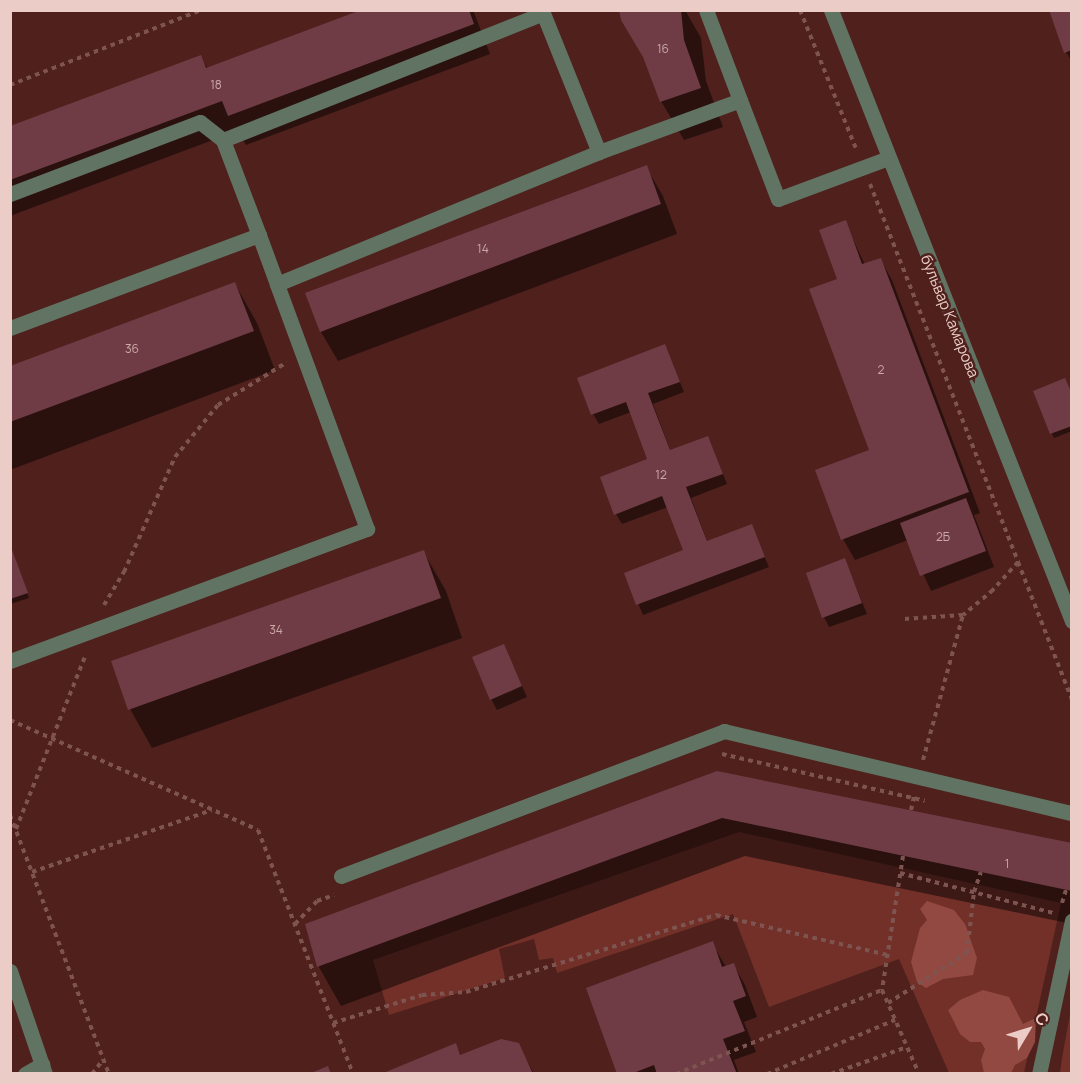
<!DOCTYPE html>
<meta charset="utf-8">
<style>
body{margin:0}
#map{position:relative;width:1082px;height:1084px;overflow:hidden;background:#4f201c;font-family:Manrope,sans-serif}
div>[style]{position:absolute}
.green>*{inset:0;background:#723029}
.forest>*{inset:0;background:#924941}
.shadow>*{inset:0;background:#0007}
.building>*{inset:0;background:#6f3c46}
.path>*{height:4px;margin-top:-2px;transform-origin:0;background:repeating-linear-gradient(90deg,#7e5450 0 4.5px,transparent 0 9px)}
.minor>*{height:15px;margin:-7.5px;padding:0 7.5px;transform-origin:7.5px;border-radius:7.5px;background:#617363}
span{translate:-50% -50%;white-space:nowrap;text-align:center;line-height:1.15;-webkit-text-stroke:5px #4f201c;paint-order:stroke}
.number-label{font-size:12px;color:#cca8a7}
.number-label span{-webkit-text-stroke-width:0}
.street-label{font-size:15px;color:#ebccc7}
.frame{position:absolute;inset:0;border:12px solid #ebccc7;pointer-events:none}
.north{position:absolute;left:998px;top:1000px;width:60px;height:60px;-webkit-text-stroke:4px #4f201c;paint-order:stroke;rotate:52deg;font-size:16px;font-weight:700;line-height:24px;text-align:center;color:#ebccc7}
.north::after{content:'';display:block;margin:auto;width:21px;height:27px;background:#ebccc7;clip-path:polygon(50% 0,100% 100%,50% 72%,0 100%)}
</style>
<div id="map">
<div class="green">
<i style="clip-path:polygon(739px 832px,1061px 903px,1024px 1073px,949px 1073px,899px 959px,769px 1007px,733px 914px,557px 973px,553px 958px,539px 960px,534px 939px,499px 949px,505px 978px,389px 1015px,373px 960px)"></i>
<i style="clip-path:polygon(1071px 1009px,1071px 1073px,1060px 1073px,1062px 1058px)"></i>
</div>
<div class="forest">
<i style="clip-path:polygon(927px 901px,954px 910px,965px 924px,977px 958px,973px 975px,943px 979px,926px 988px,917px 982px,911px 962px,920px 928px,927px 920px,920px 909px)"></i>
<i style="clip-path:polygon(983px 990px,1009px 997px,1023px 1024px,1036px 1018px,1035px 1042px,1027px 1058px,1015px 1065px,1011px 1073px,984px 1073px,981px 1060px,985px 1049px,981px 1042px,970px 1042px,960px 1034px,948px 1010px,960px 1000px)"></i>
</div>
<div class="shadow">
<i style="clip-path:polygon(365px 10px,473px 10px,490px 54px,246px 145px,237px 131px,10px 216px,10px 127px,200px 57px,208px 69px)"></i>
<i style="clip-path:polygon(621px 10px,685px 10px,701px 38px,706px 81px,723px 127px,684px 140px,661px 101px,646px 60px)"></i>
<i style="clip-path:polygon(1072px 10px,1072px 62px,1066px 52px)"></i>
<i style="clip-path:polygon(646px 167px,663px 196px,677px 234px,338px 361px,321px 332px)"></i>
<i style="clip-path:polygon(845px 222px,865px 265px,880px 259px,892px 280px,980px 513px,974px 515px,994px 567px,931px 591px,908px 540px,855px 560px,843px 539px,871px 451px,839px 279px)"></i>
<i style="clip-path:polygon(235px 284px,257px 323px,275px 370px,10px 470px,10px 368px)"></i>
<i style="clip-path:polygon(665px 346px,684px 392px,653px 404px,671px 452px,708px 437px,727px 484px,691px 498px,708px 543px,751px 526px,769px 567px,643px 615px,626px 574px,685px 551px,668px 507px,622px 524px,616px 514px,649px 460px,631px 412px,599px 424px,593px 414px)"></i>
<i style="clip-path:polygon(1035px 392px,1072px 396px,1072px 431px,1054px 438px)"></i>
<i style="clip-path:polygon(10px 544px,29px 598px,10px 604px)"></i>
<i style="clip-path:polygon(423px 551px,446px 591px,462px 638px,152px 748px,130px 709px)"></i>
<i style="clip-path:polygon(845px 560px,867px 614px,829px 627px,824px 617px)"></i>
<i style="clip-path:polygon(504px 646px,527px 697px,497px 710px,491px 699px)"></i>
<i style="clip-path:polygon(717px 773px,1072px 844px,1072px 924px,745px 856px,341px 1006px,319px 967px,307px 925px)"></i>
<i style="clip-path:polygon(712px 943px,726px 967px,733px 964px,745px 985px,757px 1017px,744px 1022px,756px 1052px,734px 1060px,739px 1074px,619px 1074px)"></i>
<i style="clip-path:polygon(518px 1044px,534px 1074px,384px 1074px,455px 1045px,461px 1056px)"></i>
</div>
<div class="building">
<i style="clip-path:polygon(361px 10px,469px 10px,474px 24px,228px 116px,222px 101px,10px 180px,10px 126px,201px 55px,206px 68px)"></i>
<i style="clip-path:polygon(619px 10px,681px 10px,684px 40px,701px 88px,660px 102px,643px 57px,621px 20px)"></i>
<i style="clip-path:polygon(1049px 10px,1072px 10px,1072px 50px,1064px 53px)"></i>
<i style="clip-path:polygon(647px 165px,661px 204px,320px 332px,305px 293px)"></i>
<i style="clip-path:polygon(846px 220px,862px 264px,881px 258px,969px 492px,841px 540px,815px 470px,869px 450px,809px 289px,837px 279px,819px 230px)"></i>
<i style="clip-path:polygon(235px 282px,254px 331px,10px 422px,10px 366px)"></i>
<i style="clip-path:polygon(665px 344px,680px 382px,648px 393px,670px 450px,708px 436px,723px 474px,686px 487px,707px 541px,752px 524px,765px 557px,636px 605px,624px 573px,683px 550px,662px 496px,614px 515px,600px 477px,647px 459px,626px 402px,591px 415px,577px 378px)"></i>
<i style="clip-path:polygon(1065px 378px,1072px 394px,1072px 426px,1050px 434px,1033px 391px)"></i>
<i style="clip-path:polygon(966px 498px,986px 551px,920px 576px,900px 523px)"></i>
<i style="clip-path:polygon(10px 544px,28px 593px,10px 599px)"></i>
<i style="clip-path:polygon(424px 550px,441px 598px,128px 710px,111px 661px)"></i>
<i style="clip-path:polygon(845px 558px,862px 603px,822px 618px,806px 573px)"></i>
<i style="clip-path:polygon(504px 644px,522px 686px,490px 700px,472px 657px)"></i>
<i style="clip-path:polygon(717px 771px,1072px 843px,1072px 891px,722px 818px,317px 967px,305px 924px)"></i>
<i style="clip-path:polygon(713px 941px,722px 967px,734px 963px,746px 996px,733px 1001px,745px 1031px,723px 1039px,737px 1074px,657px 1074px,654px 1065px,631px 1074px,617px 1074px,586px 988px)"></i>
<i style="clip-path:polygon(501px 1039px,519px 1043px,533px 1074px,381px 1074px,456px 1043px,460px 1055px)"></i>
<i style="clip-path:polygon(328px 1066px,331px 1074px,311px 1074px,311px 1073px)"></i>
</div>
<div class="path">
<i style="left:800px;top:10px;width:152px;rotate:68deg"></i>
<i style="left:10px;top:85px;width:205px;rotate:-21.4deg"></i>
<i style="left:870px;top:184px;width:406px;rotate:68.6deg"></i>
<i style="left:1018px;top:562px;width:38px;rotate:132deg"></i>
<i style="left:993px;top:590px;width:39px;rotate:140deg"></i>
<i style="left:963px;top:615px;width:59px;rotate:176.1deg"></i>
<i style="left:1018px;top:562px;width:148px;rotate:68.6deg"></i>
<i style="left:104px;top:605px;width:39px;rotate:-59deg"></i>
<i style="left:124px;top:572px;width:126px;rotate:-66.1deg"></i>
<i style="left:175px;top:457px;width:67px;rotate:-50.4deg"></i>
<i style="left:218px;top:405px;width:81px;rotate:-31.9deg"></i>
<i style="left:10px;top:720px;width:271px;rotate:23.9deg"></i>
<i style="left:258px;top:830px;width:262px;rotate:68.7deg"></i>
<i style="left:722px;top:754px;width:208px;rotate:13deg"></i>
<i style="left:923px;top:760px;width:150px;rotate:-74.6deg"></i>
<i style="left:911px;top:810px;width:14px;rotate:-78deg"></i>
<i style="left:10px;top:815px;width:277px;rotate:69.1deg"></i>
<i style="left:16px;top:829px;width:188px;rotate:-68.2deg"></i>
<i style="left:903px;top:856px;width:136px;rotate:98.9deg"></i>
<i style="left:882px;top:990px;width:92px;rotate:66.2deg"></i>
<i style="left:32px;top:872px;width:190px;rotate:-19deg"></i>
<i style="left:900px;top:873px;width:159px;rotate:14.6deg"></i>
<i style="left:1062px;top:903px;width:14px;rotate:-73deg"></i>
<i style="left:295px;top:924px;width:32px;rotate:-46deg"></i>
<i style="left:317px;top:901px;width:18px;rotate:-19deg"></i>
<i style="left:888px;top:1003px;width:93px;rotate:-32.3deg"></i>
<i style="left:967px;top:953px;width:61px;rotate:-83.5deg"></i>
<i style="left:974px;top:892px;width:21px;rotate:-71deg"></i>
<i style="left:333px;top:1023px;width:93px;rotate:-17.5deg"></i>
<i style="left:422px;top:995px;width:44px;rotate:-3.9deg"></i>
<i style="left:466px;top:992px;width:262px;rotate:-17.1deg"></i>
<i style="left:716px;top:915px;width:177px;rotate:13.1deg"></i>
<i style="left:92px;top:1074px;width:18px;rotate:-52deg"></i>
<i style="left:676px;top:1074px;width:222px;rotate:-22.2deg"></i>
<i style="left:767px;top:1074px;width:139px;rotate:-22.9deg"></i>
<i style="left:831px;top:1074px;width:81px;rotate:-19.6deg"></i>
</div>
<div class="minor">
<i style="left:831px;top:10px;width:657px;rotate:68.47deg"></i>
<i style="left:740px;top:100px;width:106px;rotate:69deg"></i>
<i style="left:778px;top:199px;width:117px;rotate:-20.4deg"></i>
<i style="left:10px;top:194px;width:203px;rotate:-20.8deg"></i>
<i style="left:200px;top:122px;width:29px;rotate:38deg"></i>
<i style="left:223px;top:140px;width:344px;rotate:-21.6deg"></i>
<i style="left:543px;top:13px;width:150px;rotate:68.1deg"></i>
<i style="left:259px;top:235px;width:52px;rotate:69.8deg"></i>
<i style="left:277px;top:284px;width:348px;rotate:-22.3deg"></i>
<i style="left:599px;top:152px;width:150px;rotate:-20.2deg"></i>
<i style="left:740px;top:100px;width:96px;rotate:-110.7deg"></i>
<i style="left:10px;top:328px;width:266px;rotate:-20.5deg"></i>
<i style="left:259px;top:235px;width:102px;rotate:-110.8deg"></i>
<i style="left:10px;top:661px;width:381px;rotate:-20.3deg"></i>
<i style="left:367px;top:529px;width:261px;rotate:-110.2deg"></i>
<i style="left:341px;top:876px;width:410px;rotate:-20.7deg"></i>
<i style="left:724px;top:731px;width:358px;rotate:13.3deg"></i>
<i style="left:10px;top:971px;width:109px;rotate:71.2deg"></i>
<i style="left:25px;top:1074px;width:20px;rotate:-30deg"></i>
<i style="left:1039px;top:1074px;width:157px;rotate:-77.9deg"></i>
</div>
<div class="number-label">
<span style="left:663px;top:49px">16</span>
<span style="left:216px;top:85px">18</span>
<span style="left:483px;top:249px">14</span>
<span style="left:132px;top:349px">36</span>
<span style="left:881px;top:370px">2</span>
<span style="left:661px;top:475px">12</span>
<span style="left:943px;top:537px">2Б</span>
<span style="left:276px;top:630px">34</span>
<span style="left:1007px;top:864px">1</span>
</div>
<div class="street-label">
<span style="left:950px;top:316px;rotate:68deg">бульвар Камарова</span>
</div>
<div class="frame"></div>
<div class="north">С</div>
</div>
